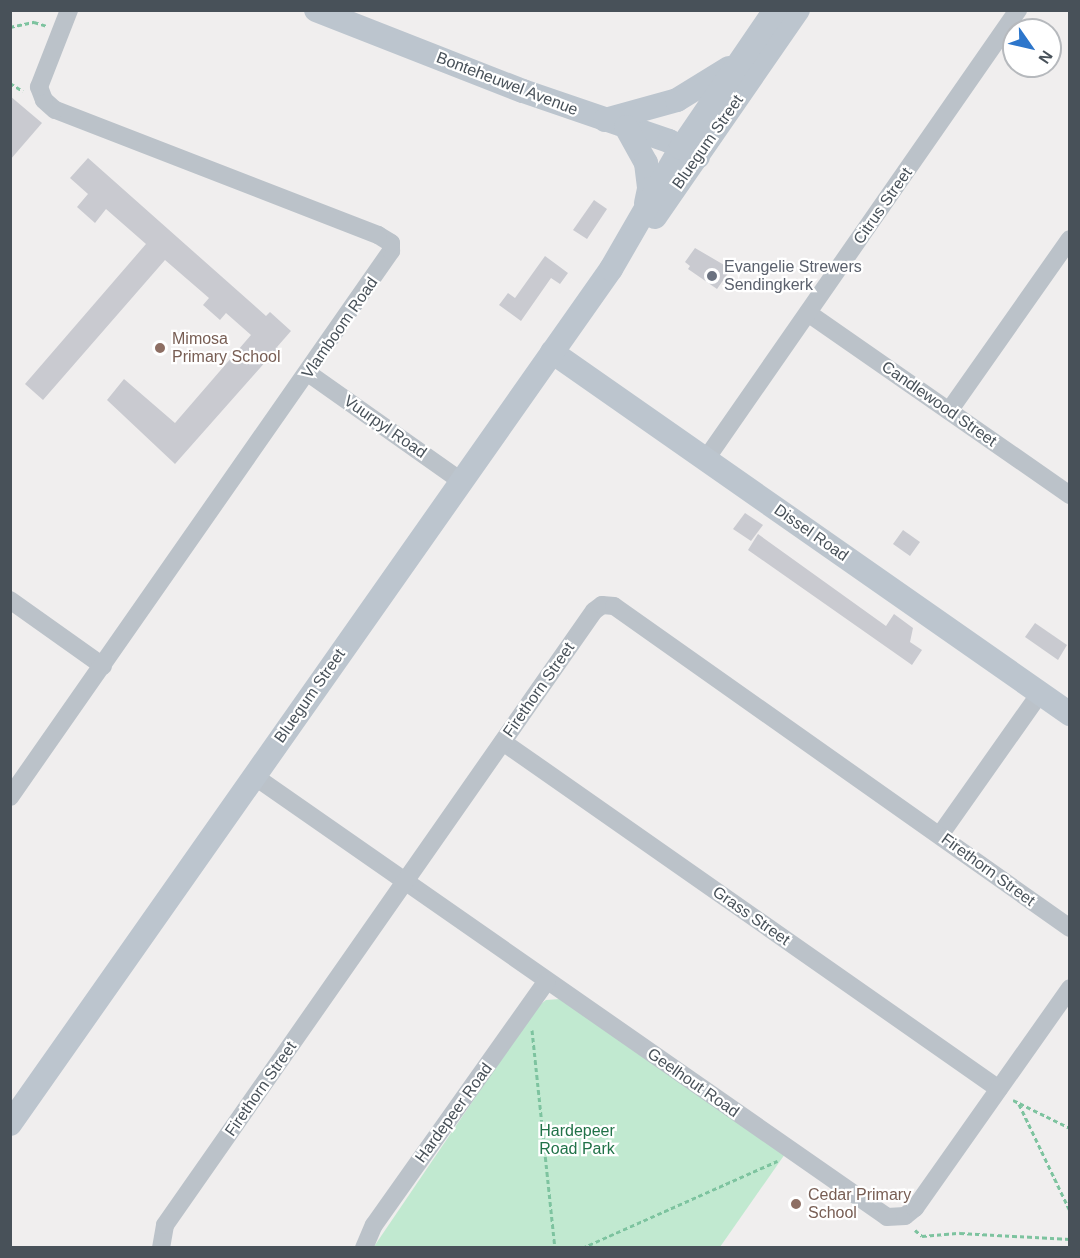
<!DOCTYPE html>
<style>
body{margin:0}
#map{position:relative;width:1080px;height:1258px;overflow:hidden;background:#f0eeee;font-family:Helvetica,sans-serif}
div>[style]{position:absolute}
.green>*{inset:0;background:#c1e9d0}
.building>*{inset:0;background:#c9cad0}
.path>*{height:3px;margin-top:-1.5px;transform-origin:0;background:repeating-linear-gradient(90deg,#7dc39f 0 4.5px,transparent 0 7.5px)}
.street>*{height:18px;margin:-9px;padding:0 9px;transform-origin:9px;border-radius:9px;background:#bbc2c9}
.secondary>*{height:24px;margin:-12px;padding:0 12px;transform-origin:12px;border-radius:12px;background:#bcc5ce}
.dots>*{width:16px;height:16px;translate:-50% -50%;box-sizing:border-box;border:3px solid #fff;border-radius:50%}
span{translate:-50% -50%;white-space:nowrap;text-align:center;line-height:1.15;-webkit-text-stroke:4.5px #fff;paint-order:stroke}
.street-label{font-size:16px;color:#485159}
.worship-label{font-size:16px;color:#5b616d}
.left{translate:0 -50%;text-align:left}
.education-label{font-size:16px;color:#785e54}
.park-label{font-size:16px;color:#217248}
.frame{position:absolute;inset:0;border:12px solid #485159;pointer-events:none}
.north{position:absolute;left:1002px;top:18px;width:60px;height:60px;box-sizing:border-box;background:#fff;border:2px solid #b6b9bd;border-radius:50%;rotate:124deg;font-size:16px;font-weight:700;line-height:24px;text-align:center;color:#485159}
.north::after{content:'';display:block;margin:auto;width:21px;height:27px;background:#2d76cb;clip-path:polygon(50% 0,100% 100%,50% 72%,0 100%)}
</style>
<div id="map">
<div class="green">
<i style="clip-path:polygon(560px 999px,785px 1154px,720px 1247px,373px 1248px,536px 1008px,546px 1000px)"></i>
</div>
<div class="building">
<i style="clip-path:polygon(10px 96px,42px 123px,10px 160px)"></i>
<i style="clip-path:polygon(88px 158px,266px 316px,270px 312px,291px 331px,277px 347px,282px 352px,273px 363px,268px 359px,175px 464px,107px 400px,124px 379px,175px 423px,251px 335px,226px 313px,220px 320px,203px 305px,209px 298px,165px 260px,43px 400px,25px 384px,146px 244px,106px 209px,95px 223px,77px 207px,88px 194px,70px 178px)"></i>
<i style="clip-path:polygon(594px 200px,607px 209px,587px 239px,573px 230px)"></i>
<i style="clip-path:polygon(695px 248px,731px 269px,717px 289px,688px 269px,690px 266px,685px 262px)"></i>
<i style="clip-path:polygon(545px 256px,568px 273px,560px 284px,551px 278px,521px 321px,499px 305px,508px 293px,515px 298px)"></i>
<i style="clip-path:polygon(745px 513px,763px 525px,751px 541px,733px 529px)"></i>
<i style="clip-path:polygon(903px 530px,920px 542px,910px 556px,893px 544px)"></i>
<i style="clip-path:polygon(758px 534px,886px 626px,894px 614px,913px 628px,910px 642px,922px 650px,912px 665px,748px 550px)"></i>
<i style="clip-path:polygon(1035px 623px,1067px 645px,1058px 660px,1025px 637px)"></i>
</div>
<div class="path">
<i style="left:10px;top:27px;width:25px;rotate:-12deg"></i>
<i style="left:34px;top:22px;width:14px;rotate:17deg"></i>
<i style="left:10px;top:83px;width:15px;rotate:32deg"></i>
<i style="left:532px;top:1030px;width:219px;rotate:84deg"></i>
<i style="left:1013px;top:1100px;width:64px;rotate:26.2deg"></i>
<i style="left:1019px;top:1104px;width:119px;rotate:64.5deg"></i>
<i style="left:915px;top:1230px;width:9px;rotate:41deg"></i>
<i style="left:922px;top:1236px;width:38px;rotate:-5deg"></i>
<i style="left:960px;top:1233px;width:110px;rotate:3.1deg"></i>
<i style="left:582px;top:1248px;width:214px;rotate:-24deg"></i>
</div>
<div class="street">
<i style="left:808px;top:313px;width:319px;rotate:34.8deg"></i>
<i style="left:308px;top:373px;width:187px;rotate:35.2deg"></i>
<i style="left:949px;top:411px;width:210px;rotate:-54.9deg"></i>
<i style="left:706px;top:459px;width:547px;rotate:-55.21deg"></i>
<i style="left:10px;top:600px;width:114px;rotate:35.4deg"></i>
<i style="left:503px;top:742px;width:605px;rotate:34.98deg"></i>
<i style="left:254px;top:776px;width:771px;rotate:34.86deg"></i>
<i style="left:887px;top:1217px;width:18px;rotate:-3deg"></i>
<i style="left:905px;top:1216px;width:13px;rotate:-39deg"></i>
<i style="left:915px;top:1208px;width:269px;rotate:-54.8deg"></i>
<i style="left:10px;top:797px;width:666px;rotate:-55.09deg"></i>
<i style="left:391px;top:251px;width:8px;rotate:-90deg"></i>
<i style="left:391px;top:243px;width:15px;rotate:-148deg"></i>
<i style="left:378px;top:235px;width:346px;rotate:-158.8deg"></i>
<i style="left:55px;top:110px;width:15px;rotate:-138deg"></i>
<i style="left:44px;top:100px;width:14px;rotate:-111deg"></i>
<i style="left:39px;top:87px;width:83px;rotate:-68.7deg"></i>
<i style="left:940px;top:835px;width:174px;rotate:-54.8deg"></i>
<i style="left:161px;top:1248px;width:23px;rotate:-80deg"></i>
<i style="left:165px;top:1225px;width:749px;rotate:-55.06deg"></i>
<i style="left:594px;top:611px;width:10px;rotate:-37deg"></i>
<i style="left:602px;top:605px;width:12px;rotate:5deg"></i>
<i style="left:614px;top:606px;width:558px;rotate:35.23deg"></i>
<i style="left:364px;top:1248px;width:25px;rotate:-67deg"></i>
<i style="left:374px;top:1225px;width:299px;rotate:-54.7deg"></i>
</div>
<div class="secondary">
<i style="left:316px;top:10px;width:222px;rotate:21.4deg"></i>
<i style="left:523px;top:91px;width:154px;rotate:18.9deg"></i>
<i style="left:669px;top:141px;width:33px;rotate:29deg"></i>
<i style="left:605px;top:120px;width:75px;rotate:-15.5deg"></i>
<i style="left:677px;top:100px;width:61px;rotate:-31.6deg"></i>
<i style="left:626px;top:127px;width:41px;rotate:60.9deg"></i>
<i style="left:646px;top:163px;width:26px;rotate:83deg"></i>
<i style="left:649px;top:189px;width:14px;rotate:102deg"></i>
<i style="left:655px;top:217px;width:252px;rotate:-55.4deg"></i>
<i style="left:552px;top:352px;width:632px;rotate:34.95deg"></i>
<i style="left:10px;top:1124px;width:1045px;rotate:-54.9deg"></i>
<i style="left:611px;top:269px;width:140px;rotate:-60deg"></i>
<i style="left:681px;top:148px;width:167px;rotate:-55.7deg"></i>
</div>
<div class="dots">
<i style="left:712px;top:276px;background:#6b7280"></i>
<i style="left:160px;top:348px;background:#8d6e63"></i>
<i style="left:796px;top:1204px;background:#8d6e63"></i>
</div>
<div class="street-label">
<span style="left:507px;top:84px;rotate:21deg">Bonteheuwel Avenue</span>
<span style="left:708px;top:142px;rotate:-55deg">Bluegum Street</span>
<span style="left:883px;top:206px;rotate:-55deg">Citrus Street</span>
<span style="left:340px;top:328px;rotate:-55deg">Vlamboom Road</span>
<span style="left:939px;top:404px;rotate:35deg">Candlewood Street</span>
<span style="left:385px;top:427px;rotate:35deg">Vuurpyl Road</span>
<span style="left:811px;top:533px;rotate:35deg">Dissel Road</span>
<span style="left:539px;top:690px;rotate:-55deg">Firethorn Street</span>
<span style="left:310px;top:696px;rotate:-55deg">Bluegum Street</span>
<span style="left:988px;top:870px;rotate:36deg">Firethorn Street</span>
<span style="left:751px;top:916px;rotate:35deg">Grass Street</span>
<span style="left:693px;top:1083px;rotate:35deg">Geelhout Road</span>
<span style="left:261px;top:1089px;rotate:-55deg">Firethorn Street</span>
<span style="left:454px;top:1113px;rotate:-54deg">Hardepeer Road</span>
</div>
<div class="worship-label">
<span class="left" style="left:724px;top:276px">Evangelie Strewers<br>Sendingkerk</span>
</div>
<div class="education-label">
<span class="left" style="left:172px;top:348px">Mimosa<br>Primary School</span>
<span class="left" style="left:808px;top:1204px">Cedar Primary<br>School</span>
</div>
<div class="park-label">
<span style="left:577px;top:1140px">Hardepeer<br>Road Park</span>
</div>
<div class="frame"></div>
<div class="north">N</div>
</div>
